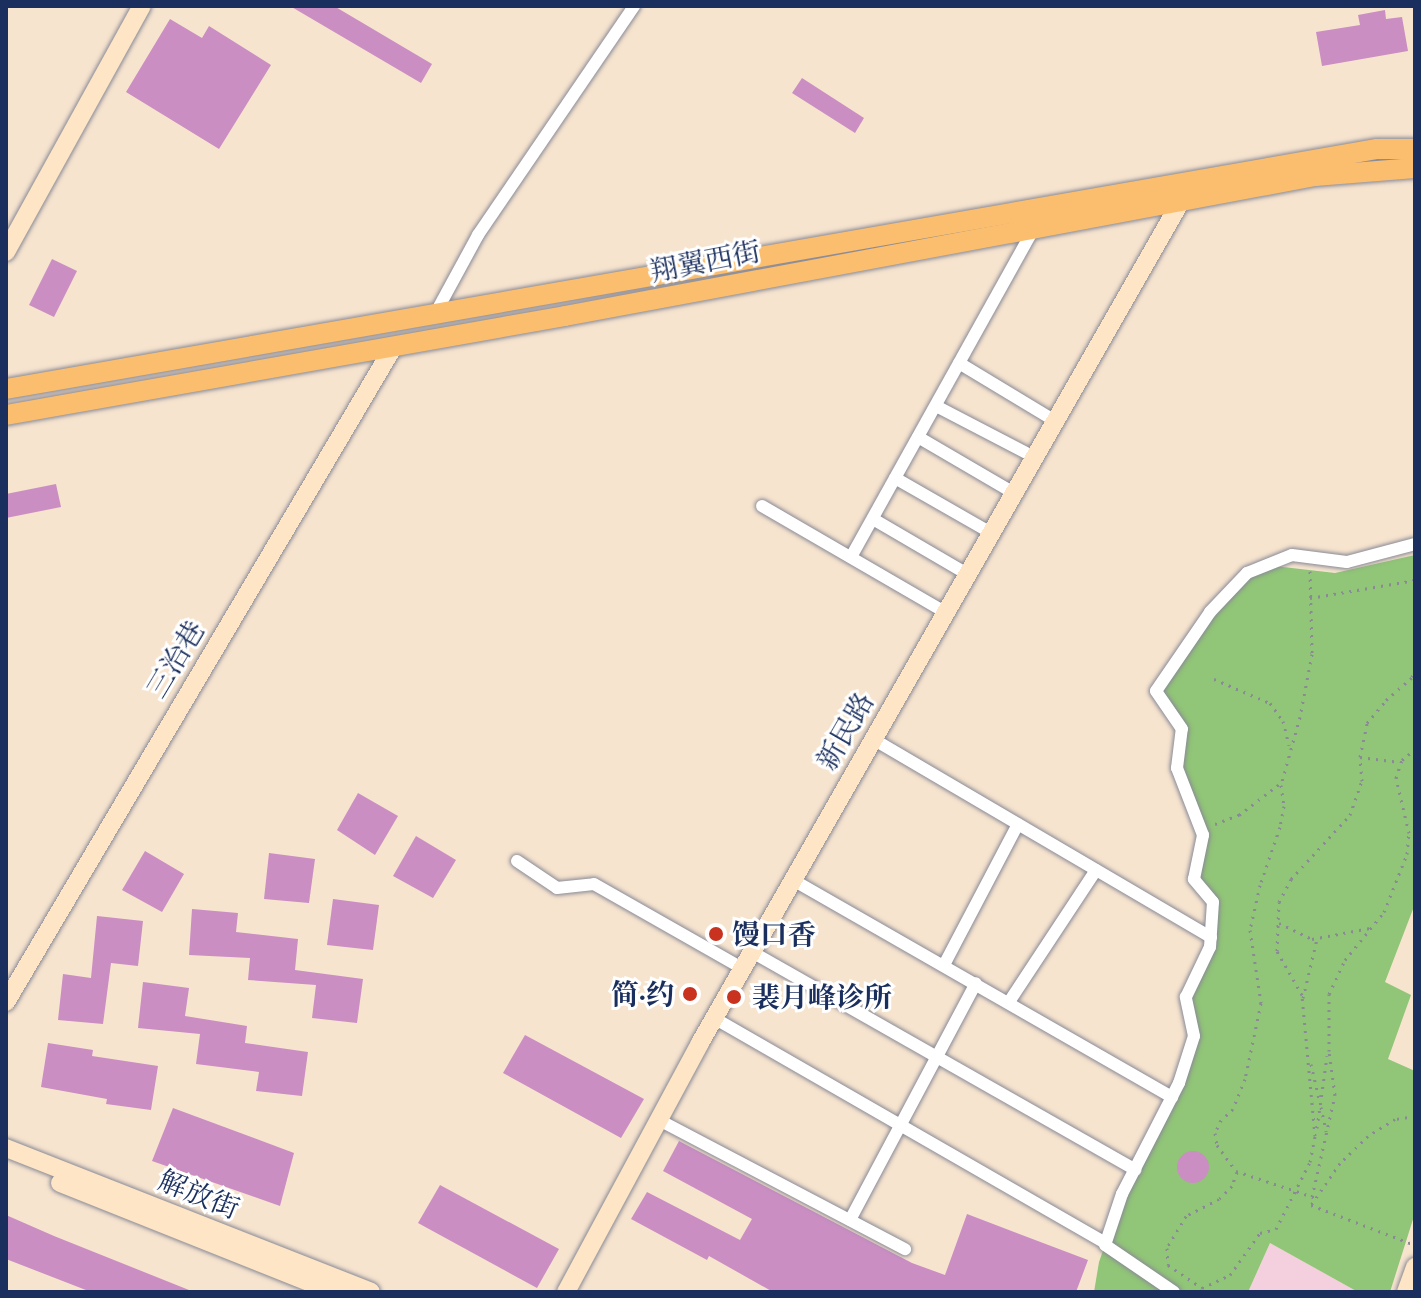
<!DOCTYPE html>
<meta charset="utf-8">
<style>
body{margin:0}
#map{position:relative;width:1421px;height:1298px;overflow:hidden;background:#f7e4cf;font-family:"EB Garamond","Noto Serif SC",serif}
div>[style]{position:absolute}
.built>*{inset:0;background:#f4cfdd}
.green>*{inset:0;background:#91c577}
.building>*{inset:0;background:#ca8ec3}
.round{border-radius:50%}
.path>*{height:3px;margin-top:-1.5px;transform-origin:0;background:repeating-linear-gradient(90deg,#898a96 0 2px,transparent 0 8px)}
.roads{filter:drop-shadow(0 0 2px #898a96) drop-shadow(0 0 2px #898a96)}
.street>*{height:12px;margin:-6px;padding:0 6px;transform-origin:6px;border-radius:6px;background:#fff}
.secondary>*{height:18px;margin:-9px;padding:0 9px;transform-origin:9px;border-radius:9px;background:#fde5c5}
.primary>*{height:20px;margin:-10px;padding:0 10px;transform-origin:10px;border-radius:10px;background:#fbbe6e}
.dots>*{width:22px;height:22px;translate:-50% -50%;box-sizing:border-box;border:4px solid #fff;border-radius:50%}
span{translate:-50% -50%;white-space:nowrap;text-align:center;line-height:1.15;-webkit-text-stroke:6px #fff;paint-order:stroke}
.street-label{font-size:28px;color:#1b2f5e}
.poi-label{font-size:28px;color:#1b2f5e;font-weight:700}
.left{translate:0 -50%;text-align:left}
.right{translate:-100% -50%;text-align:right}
.frame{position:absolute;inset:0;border:8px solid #1b2f5e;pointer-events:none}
</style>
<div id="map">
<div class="built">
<i style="clip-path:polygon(1270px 1243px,1358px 1292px,1248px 1292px)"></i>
</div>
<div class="green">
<i style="clip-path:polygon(1415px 555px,1415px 904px,1385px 982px,1411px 995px,1388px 1059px,1415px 1071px,1415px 1213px,1390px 1292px,1358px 1292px,1270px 1243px,1248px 1292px,1094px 1292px,1099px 1262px,1124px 1190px,1180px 1080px,1195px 1031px,1186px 997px,1210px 947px,1213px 902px,1194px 879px,1203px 836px,1174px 762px,1184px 721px,1156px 691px,1210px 612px,1265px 565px,1335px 573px)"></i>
</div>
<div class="building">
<i style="clip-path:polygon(290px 6px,334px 6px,432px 64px,421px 83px)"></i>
<i style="clip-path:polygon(1385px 10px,1386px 19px,1402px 17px,1408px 51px,1322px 66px,1316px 32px,1360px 25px,1358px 15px)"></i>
<i style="clip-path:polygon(170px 19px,202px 38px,209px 26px,271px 65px,219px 149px,126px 92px)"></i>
<i style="clip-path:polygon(802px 78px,864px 118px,855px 133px,792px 93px)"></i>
<i style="clip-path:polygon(52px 259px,77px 271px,54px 317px,29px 305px)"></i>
<i style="clip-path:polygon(56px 484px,61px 507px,6px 518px,6px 494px)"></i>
<i style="clip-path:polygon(358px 793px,398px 816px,375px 855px,337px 830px)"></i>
<i style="clip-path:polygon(416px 836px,456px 860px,433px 898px,393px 876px)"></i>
<i style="clip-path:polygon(145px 851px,184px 874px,162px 912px,122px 890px)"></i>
<i style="clip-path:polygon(269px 853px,315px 859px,309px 903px,264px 899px)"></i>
<i style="clip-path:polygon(333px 899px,379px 905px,373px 950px,327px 945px)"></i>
<i style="clip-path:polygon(192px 909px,238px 913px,236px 932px,298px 939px,295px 970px,363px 979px,357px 1023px,312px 1018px,316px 985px,248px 980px,250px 958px,189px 955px)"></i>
<i style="clip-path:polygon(97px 916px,143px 921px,138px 966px,111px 963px,103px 1024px,58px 1020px,63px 974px,91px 978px)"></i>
<i style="clip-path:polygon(143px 982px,189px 988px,185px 1016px,247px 1026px,245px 1043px,308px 1052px,302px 1096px,256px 1091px,259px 1072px,196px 1064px,200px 1034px,138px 1028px)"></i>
<i style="clip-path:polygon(525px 1035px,644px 1099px,621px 1138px,503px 1073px)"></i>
<i style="clip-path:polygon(48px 1043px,93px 1050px,92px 1056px,158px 1066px,151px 1110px,106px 1104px,107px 1099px,41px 1087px)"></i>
<i style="clip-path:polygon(173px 1108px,294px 1153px,280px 1206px,152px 1161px)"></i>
<i style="clip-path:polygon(679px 1141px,912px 1263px,945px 1275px,967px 1214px,1088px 1260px,1076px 1292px,773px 1292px,709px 1256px,707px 1260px,631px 1219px,647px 1192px,740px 1240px,752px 1219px,663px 1171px)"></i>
<i class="round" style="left:1177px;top:1151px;width:32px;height:32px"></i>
<i style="clip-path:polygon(440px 1185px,559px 1249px,537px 1288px,418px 1223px)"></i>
<i style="clip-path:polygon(6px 1215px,54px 1236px,194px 1292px,91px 1292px,6px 1259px)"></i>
</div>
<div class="path">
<i style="left:1310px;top:571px;width:83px;rotate:88.6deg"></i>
<i style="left:1312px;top:654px;width:64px;rotate:100.8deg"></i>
<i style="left:1300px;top:717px;width:71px;rotate:105.6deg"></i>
<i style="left:1281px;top:785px;width:21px;rotate:82deg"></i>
<i style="left:1284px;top:806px;width:21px;rotate:101deg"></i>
<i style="left:1280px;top:827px;width:61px;rotate:109deg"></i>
<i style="left:1260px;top:885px;width:46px;rotate:102.5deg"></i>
<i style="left:1250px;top:930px;width:74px;rotate:81.4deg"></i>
<i style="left:1261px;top:1003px;width:78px;rotate:101.9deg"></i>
<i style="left:1245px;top:1079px;width:32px;rotate:112deg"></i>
<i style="left:1233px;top:1109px;width:16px;rotate:137deg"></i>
<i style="left:1221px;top:1120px;width:14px;rotate:115deg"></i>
<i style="left:1215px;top:1133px;width:12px;rotate:81deg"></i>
<i style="left:1217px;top:1145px;width:32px;rotate:54deg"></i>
<i style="left:1236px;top:1171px;width:84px;rotate:18.6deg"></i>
<i style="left:1310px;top:598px;width:107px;rotate:-9.7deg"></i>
<i style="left:1214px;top:679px;width:61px;rotate:23.2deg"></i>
<i style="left:1270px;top:703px;width:22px;rotate:54deg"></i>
<i style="left:1283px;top:721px;width:25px;rotate:76deg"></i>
<i style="left:1360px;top:757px;width:40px;rotate:7.1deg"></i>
<i style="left:1215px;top:824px;width:26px;rotate:-21deg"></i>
<i style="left:1239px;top:815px;width:54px;rotate:-37.5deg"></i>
<i style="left:1279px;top:923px;width:37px;rotate:26deg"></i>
<i style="left:1312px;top:939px;width:59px;rotate:-10.7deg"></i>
<i style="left:1303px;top:998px;width:61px;rotate:-76.7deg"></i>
<i style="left:1311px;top:1064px;width:36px;rotate:77deg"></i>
<i style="left:1321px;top:1107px;width:25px;rotate:78deg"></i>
<i style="left:1415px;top:1116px;width:20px;rotate:171deg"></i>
<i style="left:1395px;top:1119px;width:32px;rotate:148deg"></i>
<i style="left:1368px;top:1136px;width:39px;rotate:136deg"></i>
<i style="left:1340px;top:1163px;width:51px;rotate:124.6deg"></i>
<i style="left:1311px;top:1205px;width:111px;rotate:21deg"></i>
<i style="left:1317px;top:1128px;width:73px;rotate:-82.1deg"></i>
<i style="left:1237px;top:1172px;width:15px;rotate:110deg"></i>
<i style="left:1232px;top:1186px;width:18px;rotate:135deg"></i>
<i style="left:1219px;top:1199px;width:37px;rotate:153deg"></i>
<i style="left:1186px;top:1216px;width:37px;rotate:121deg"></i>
<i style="left:1167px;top:1248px;width:17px;rotate:87deg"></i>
<i style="left:1168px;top:1265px;width:41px;rotate:34.1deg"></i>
<i style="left:1202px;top:1288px;width:31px;rotate:-25deg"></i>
<i style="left:1230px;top:1275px;width:52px;rotate:-54.5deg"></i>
<i style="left:1260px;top:1233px;width:16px;rotate:-14deg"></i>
<i style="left:1276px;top:1229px;width:75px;rotate:-63.1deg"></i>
<i style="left:1310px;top:1162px;width:26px;rotate:-79deg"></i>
<i style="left:1315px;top:1136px;width:142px;rotate:-95.3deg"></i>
<i style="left:1302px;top:995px;width:51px;rotate:-119.6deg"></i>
<i style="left:1277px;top:951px;width:49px;rotate:-87.7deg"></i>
<i style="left:1279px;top:902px;width:26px;rotate:-62deg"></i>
<i style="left:1291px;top:879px;width:87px;rotate:-47.3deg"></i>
<i style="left:1350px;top:815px;width:36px;rotate:-71deg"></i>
<i style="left:1362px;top:781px;width:24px;rotate:-95deg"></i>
<i style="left:1360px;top:757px;width:35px;rotate:-78deg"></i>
<i style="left:1367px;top:723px;width:30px;rotate:-50deg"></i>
<i style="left:1386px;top:700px;width:35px;rotate:-41deg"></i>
<i style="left:1412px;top:677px;width:8px;rotate:-67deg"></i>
<i style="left:1312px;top:1197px;width:105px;rotate:-77.3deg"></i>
<i style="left:1335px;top:1095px;width:44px;rotate:-97.8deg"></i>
<i style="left:1329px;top:1051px;width:57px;rotate:-90deg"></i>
<i style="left:1329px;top:994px;width:38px;rotate:-65deg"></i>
<i style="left:1345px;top:960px;width:62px;rotate:-50.9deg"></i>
<i style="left:1384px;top:912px;width:62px;rotate:-68.4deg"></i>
<i style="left:1407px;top:854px;width:21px;rotate:-85deg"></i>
<i style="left:1409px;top:833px;width:57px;rotate:-103.3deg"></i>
<i style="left:1396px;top:778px;width:19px;rotate:-72deg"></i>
<i style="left:1402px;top:760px;width:17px;rotate:-40deg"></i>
</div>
<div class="roads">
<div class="street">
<i style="left:435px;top:314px;width:90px;rotate:-61.4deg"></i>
<i style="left:478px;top:235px;width:277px;rotate:-55.7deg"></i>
<i style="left:959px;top:363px;width:112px;rotate:31.1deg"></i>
<i style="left:936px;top:406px;width:110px;rotate:27.5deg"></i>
<i style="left:918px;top:437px;width:111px;rotate:30.3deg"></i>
<i style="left:895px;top:478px;width:111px;rotate:29.8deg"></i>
<i style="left:762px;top:506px;width:211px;rotate:30.1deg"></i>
<i style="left:873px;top:519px;width:109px;rotate:30.3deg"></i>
<i style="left:851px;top:557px;width:376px;rotate:-60.9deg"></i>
<i style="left:873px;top:739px;width:392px;rotate:30.4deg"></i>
<i style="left:517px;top:861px;width:48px;rotate:34deg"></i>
<i style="left:557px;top:888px;width:37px;rotate:-6deg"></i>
<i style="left:594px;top:884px;width:170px;rotate:29.6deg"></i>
<i style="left:793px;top:880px;width:437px;rotate:29.8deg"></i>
<i style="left:752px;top:952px;width:441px;rotate:29.6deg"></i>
<i style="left:944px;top:965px;width:159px;rotate:-62.3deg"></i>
<i style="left:1009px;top:1002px;width:158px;rotate:-56.6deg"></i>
<i style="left:714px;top:1018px;width:451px;rotate:29.9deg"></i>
<i style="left:659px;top:1120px;width:278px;rotate:27.7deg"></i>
<i style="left:850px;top:1220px;width:268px;rotate:-62deg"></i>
<i style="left:1174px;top:1292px;width:83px;rotate:-145.7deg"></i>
<i style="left:1105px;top:1245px;width:54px;rotate:-71.6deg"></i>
<i style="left:1122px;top:1194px;width:125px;rotate:-62.8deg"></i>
<i style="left:1179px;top:1083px;width:49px;rotate:-72.3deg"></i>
<i style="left:1194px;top:1036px;width:40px;rotate:-102deg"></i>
<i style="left:1186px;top:997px;width:55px;rotate:-64.4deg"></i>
<i style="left:1210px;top:947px;width:45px;rotate:-86.2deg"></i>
<i style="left:1213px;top:902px;width:30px;rotate:-130deg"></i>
<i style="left:1194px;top:879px;width:45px;rotate:-78.4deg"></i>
<i style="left:1203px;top:835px;width:72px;rotate:-111.2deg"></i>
<i style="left:1177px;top:768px;width:39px;rotate:-83deg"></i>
<i style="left:1182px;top:729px;width:46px;rotate:-124.4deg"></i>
<i style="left:1156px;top:691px;width:96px;rotate:-55.6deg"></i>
<i style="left:1210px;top:612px;width:54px;rotate:-46.5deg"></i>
<i style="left:1247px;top:573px;width:48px;rotate:-21.8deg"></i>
<i style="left:1292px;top:555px;width:55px;rotate:7.3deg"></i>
<i style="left:1347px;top:562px;width:70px;rotate:-14.8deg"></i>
</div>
<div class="secondary">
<i style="left:6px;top:252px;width:281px;rotate:-61.1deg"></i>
<i style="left:6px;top:1002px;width:762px;rotate:-59.4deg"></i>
<i style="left:6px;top:1148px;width:392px;rotate:21.5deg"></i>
<i style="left:60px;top:1183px;width:295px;rotate:21.7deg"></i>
<i style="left:566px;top:1292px;width:283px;rotate:-61.7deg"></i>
<i style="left:700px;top:1043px;width:970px;rotate:-60.26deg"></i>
<i style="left:1406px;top:1292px;width:27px;rotate:-70deg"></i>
</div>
<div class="primary">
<i style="left:6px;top:389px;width:1392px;rotate:-9.93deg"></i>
<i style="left:1377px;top:149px;width:38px"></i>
<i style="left:6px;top:415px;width:568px;rotate:-10.04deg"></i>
<i style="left:565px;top:316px;width:763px;rotate:-10.57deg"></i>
<i style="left:1315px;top:176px;width:100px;rotate:-4.6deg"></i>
</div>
</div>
<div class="dots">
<i style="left:716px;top:934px;background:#c8321e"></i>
<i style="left:690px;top:994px;background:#c8321e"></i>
<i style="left:734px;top:997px;background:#c8321e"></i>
</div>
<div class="street-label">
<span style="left:705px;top:261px;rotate:-11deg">翔翼西街</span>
<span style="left:175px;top:659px;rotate:-59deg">三治巷</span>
<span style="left:845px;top:731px;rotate:-60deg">新民路</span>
<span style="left:199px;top:1194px;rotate:22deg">解放街</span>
</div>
<div class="poi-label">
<span class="left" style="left:732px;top:934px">馒口香</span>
<span class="right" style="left:674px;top:994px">简·约</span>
<span class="left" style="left:752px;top:997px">裴月峰诊所</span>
</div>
<div class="frame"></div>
</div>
